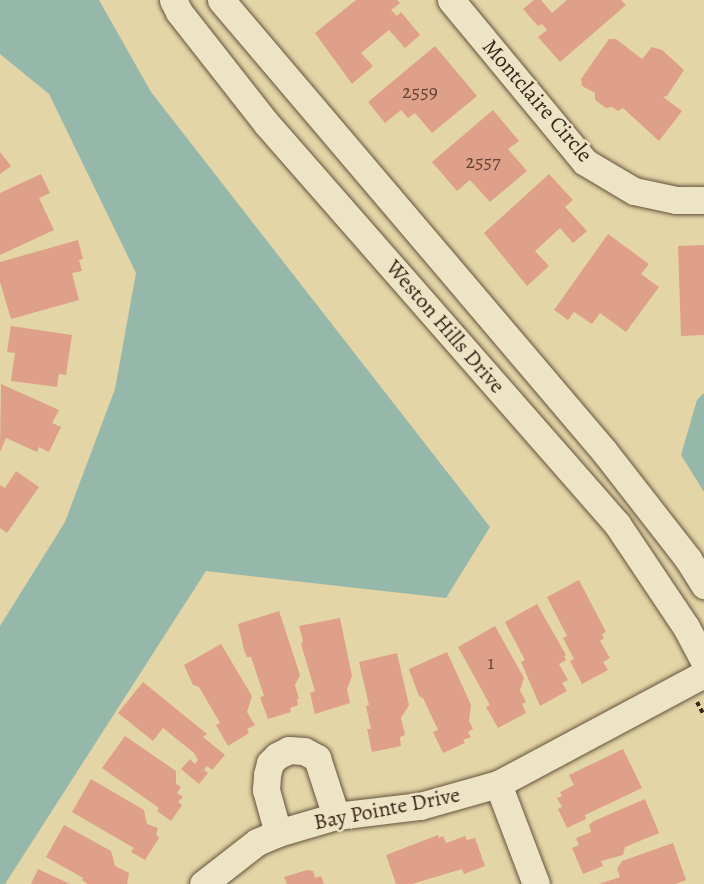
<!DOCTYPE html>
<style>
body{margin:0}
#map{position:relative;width:704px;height:884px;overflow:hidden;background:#e3d5a6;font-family:Alegreya,serif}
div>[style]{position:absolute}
.water>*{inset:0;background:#95b8ab}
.building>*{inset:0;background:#dea088}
.path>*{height:4px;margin-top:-2px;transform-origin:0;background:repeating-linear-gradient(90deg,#3b261a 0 4.5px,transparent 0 7.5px)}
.roads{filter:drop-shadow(0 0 2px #65523d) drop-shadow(0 0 2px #65523d)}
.minor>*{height:27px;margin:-13.5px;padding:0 13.5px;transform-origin:13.5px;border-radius:13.5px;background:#ede4c5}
span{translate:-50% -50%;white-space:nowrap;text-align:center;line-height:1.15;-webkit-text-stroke:5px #ede4c5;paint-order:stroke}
.number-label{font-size:20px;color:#644436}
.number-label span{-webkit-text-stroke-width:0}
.street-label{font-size:22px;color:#3b261a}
</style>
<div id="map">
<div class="water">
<i style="clip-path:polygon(0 0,99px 0,151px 92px,490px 527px,446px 598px,206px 571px,5px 884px,0 884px,0 626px,65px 522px,115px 389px,136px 273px,49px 94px,0 54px)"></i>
<i style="clip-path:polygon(704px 393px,704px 492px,681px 455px,697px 400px)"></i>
</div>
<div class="building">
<i style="clip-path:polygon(356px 0,397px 0,400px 3px,391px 10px,397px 16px,401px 12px,420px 35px,405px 48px,389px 30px,361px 53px,373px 66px,352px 84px,315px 33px)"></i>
<i style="clip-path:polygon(534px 0,541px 0,552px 13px,567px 0,621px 0,626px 5px,560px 62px,538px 37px,547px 30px,542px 24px,538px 26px,523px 9px)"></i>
<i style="clip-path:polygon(609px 39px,616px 39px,642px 59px,652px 47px,662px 50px,684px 70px,667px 96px,663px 97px,682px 111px,659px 141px,623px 108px,618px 111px,612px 107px,606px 108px,595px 100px,595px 93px,582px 86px,581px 79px)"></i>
<i style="clip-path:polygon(435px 46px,477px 96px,432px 133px,415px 113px,408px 118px,401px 110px,385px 123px,368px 102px)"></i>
<i style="clip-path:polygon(493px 110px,519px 141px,508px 149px,527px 171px,490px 202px,470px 180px,457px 191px,432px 162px)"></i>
<i style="clip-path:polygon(0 152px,11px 166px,0 174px)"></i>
<i style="clip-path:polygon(41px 174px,50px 193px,39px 198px,54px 230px,0 255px,0 193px)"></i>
<i style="clip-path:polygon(549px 174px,573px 200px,565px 207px,587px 231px,573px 243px,560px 228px,535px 251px,549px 266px,527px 286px,484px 233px)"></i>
<i style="clip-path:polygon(608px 234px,649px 264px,641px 274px,659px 287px,626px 332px,600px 313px,592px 324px,574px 312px,568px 320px,554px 310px)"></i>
<i style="clip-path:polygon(78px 240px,83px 259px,79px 260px,82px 271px,72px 273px,79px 300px,11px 319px,0 282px,0 262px)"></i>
<i style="clip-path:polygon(704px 245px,704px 335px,681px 336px,678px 246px)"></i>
<i style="clip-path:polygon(11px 326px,72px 335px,66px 375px,59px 374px,57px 387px,11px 381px,15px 353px,7px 352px)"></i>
<i style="clip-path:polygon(1px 384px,59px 410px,52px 423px,61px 427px,49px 452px,39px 447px,37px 452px,6px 438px,0 452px)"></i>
<i style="clip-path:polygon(16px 471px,39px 487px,7px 533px,0 528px,0 485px,5px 488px)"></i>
<i style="clip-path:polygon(579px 580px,606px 632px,602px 634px,604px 638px,600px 641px,610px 658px,603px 662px,608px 670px,582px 684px,570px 661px,574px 659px,563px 638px,567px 636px,547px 597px)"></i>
<i style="clip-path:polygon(537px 604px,566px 655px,564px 656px,566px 660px,559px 664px,568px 680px,562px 683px,567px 691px,540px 706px,521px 662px,525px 660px,505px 622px)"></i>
<i style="clip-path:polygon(279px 611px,300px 675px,295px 685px,299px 699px,297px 699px,298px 705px,290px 708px,291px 712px,268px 719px,260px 697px,264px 696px,251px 657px,247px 657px,244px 650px,238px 624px)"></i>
<i style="clip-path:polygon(340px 618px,352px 676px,347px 689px,350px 703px,315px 714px,310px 693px,315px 691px,301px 644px,303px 641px,299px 626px)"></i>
<i style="clip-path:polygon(495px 626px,524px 678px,520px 690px,526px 702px,522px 704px,526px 713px,498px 728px,486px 707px,490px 705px,458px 647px)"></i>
<i style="clip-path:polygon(221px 644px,252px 696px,247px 712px,255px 725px,247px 729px,249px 733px,228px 746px,216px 725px,220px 723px,199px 687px,193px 685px,184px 665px)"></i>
<i style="clip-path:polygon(447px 652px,471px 705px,469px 721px,473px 729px,468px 732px,471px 737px,463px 740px,465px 743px,443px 753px,433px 732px,438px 730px,423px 698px,419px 696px,409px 669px)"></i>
<i style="clip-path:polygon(397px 653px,409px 705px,401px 718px,405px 735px,400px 737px,401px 746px,372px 752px,367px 729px,371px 729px,366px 706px,369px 705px,359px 662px)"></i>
<i style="clip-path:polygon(143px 682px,207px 734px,203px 737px,225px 755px,212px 770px,207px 766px,204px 770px,208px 773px,199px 784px,181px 769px,190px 759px,195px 764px,198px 760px,194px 753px,163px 728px,153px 741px,118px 713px)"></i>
<i style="clip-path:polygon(125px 736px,176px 771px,176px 784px,181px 787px,177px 793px,183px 797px,178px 802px,182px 805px,171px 821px,157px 811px,159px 808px,102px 768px)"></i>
<i style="clip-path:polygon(623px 749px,642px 788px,585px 815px,586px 819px,567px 828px,558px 809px,562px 807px,557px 798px,562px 796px,560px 792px,574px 785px,569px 775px)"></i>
<i style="clip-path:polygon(91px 779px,144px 810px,147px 824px,158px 828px,156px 834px,159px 838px,145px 860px,131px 852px,134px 848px,72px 812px)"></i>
<i style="clip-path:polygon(645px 799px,659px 833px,625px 847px,623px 855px,601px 861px,603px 866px,583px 874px,572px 848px,579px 845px,576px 838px,591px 832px,589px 825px,594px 821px)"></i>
<i style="clip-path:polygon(64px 825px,111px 851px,115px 866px,129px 873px,127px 884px,88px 884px,82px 880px,83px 878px,46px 857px)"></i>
<i style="clip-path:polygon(438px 835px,439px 838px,443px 836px,446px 843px,465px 836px,467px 840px,475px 838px,485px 866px,464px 874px,462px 869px,412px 884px,396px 884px,386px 855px)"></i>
<i style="clip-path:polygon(673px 843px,686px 880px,676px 884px,599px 884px,620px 877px,617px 869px,622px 861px)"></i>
<i style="clip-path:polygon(38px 869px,70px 884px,31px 884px)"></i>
<i style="clip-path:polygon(307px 870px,313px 871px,315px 878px,321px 876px,324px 884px,287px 884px,284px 877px)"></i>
</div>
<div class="path">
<i style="left:697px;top:702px;width:15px;rotate:62deg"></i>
</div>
<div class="roads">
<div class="minor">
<i style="left:173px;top:0;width:13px;rotate:63deg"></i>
<i style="left:179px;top:12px;width:141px;rotate:51.9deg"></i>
<i style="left:266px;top:123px;width:533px;rotate:48.8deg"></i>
<i style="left:617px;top:524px;width:124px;rotate:56.2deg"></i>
<i style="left:686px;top:627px;width:38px;rotate:62deg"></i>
<i style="left:221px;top:0;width:592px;rotate:49.66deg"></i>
<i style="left:604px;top:451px;width:137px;rotate:52.1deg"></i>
<i style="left:688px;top:559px;width:31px;rotate:58deg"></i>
<i style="left:451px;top:0;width:210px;rotate:50.4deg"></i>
<i style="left:585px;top:162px;width:57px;rotate:30.6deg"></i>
<i style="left:634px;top:191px;width:43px;rotate:12.1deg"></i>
<i style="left:676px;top:200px;width:28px"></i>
<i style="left:498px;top:784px;width:107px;rotate:69.2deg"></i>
<i style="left:278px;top:833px;width:45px;rotate:-105.6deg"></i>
<i style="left:266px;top:790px;width:15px;rotate:-86deg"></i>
<i style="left:267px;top:775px;width:12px;rotate:-76deg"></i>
<i style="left:270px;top:763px;width:10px;rotate:-45deg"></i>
<i style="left:277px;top:756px;width:13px;rotate:-27deg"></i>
<i style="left:289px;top:750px;width:15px;rotate:4deg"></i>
<i style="left:304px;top:751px;width:15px;rotate:28deg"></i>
<i style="left:317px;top:758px;width:61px;rotate:71.9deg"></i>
<i style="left:203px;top:884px;width:68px;rotate:-37.9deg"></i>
<i style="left:257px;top:842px;width:23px;rotate:-23deg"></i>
<i style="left:278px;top:833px;width:60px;rotate:-16.3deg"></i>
<i style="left:336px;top:816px;width:85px;rotate:-6.8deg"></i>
<i style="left:420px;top:806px;width:81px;rotate:-15.8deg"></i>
<i style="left:498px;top:784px;width:234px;rotate:-28.1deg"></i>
</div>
</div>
<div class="number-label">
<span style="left:420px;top:91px">2559</span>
<span style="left:483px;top:161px">2557</span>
<span style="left:491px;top:662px">1</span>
</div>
<div class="street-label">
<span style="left:537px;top:101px;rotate:49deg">Montclaire Circle</span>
<span style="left:445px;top:327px;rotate:49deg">Weston Hills Drive</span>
<span style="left:387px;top:809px;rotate:-11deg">Bay Pointe Drive</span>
</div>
</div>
